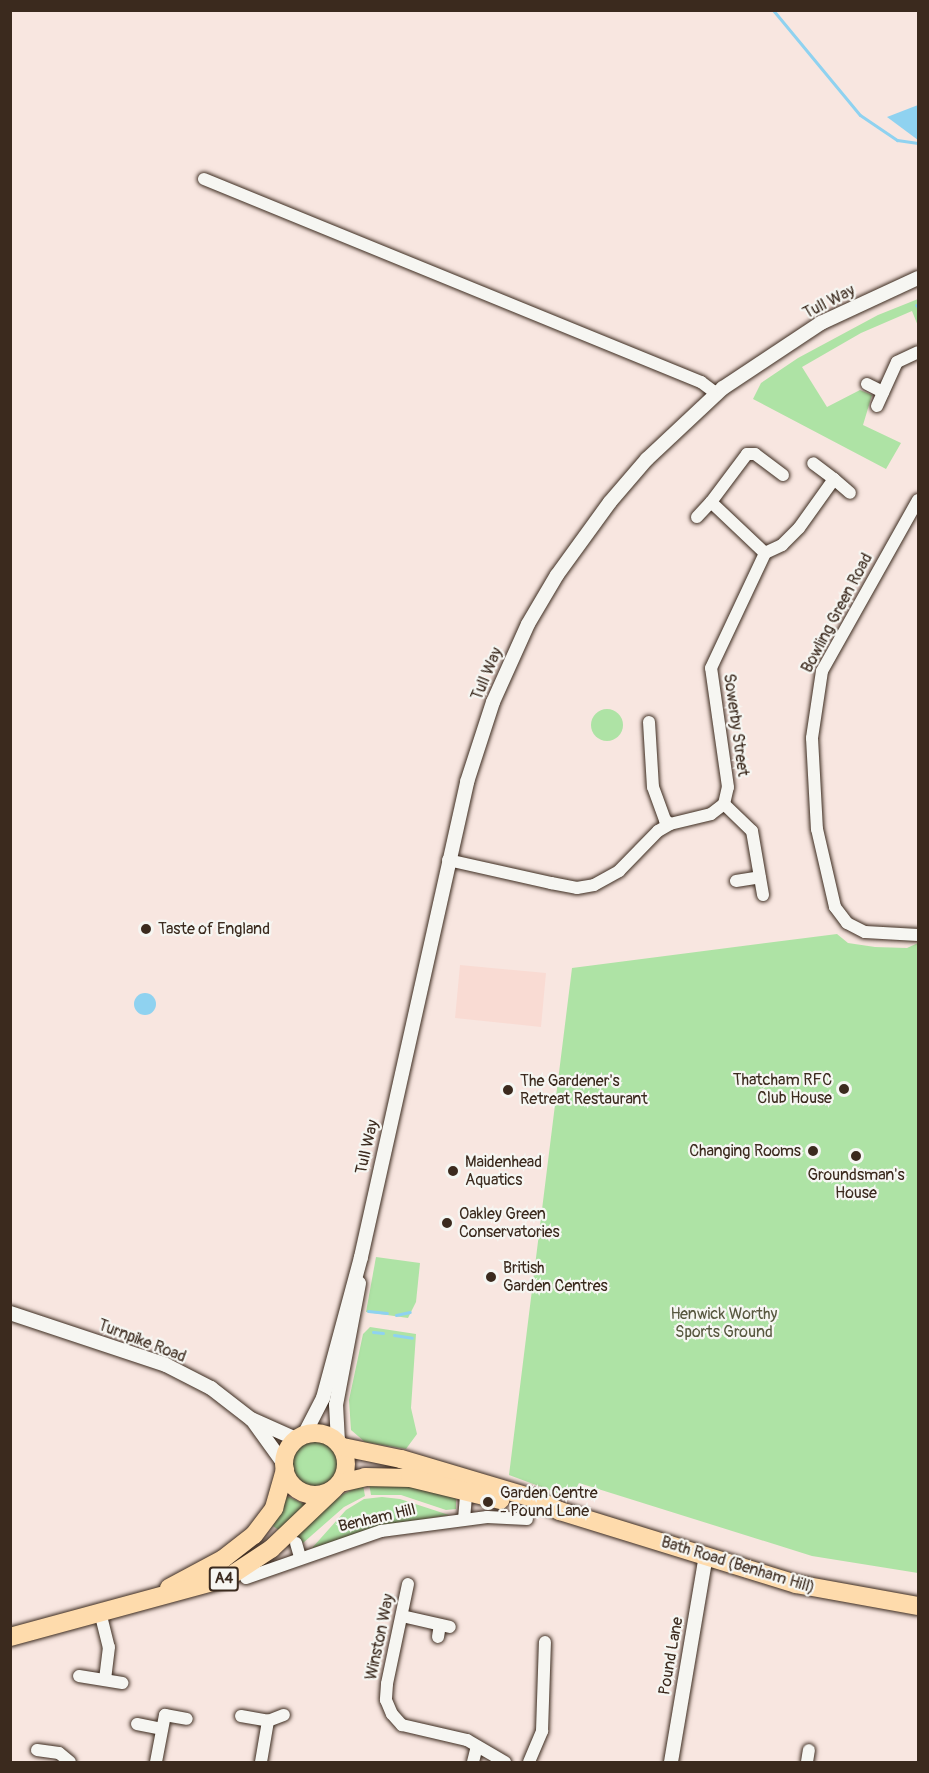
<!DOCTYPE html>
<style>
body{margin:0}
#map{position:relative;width:929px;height:1773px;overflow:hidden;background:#f8e6e0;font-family:Pangolin,sans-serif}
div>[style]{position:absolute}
.built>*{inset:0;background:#f9dbd3}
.green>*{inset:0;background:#aee3a5}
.round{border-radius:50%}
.water>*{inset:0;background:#8fd2f0}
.stream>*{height:3px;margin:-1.5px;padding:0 1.5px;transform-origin:1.5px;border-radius:1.5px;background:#8fd2f0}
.roads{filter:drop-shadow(0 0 2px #3b2a1e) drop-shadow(0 0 2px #3b2a1e)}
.minor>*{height:12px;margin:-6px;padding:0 6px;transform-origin:6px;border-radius:6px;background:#f6f6f2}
.tertiary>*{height:14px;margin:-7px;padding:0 7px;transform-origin:7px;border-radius:7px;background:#f6f6f2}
.primary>*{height:18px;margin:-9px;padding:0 9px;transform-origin:9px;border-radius:9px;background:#fedbac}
.primary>.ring{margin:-9px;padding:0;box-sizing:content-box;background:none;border:18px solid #fedbac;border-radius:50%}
.dots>*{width:16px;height:16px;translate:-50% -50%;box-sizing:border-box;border:3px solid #f6f6f2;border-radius:50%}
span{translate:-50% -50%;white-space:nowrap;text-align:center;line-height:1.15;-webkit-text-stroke:4.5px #f6f6f2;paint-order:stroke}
.shield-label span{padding:2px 4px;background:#f6f6f2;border:2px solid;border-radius:4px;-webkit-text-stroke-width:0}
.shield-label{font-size:15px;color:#3b2a1e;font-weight:700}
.street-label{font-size:16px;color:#3b2a1e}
.poi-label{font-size:16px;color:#3b2a1e}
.left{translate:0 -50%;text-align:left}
.right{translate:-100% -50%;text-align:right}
.park-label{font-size:16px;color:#585840}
.frame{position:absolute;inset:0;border:12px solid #3b2a1e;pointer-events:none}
</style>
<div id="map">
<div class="built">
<i style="clip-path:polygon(460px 965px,546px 973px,541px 1027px,455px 1018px)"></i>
</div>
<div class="green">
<i style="clip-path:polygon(918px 299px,918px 326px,912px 311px,861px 333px,802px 367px,827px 407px,860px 390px,872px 395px,863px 425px,901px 443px,886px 469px,753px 399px,761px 383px,798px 358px,878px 315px)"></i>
<i class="round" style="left:591px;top:709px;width:32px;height:32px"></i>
<i style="clip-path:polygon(837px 934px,848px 943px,875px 947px,907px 948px,918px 943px,918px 1573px,812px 1556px,579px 1483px,571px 1498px,509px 1475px,572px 968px)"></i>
<i style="clip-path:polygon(376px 1257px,420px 1263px,416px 1302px,408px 1318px,366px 1312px)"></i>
<i style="clip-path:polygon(370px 1327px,416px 1334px,411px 1408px,417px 1434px,406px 1449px,365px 1442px,351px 1430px,349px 1400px,363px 1334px)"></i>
<i class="round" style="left:292px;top:1440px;width:46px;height:46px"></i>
<i style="clip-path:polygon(392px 1482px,456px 1498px,456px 1509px,446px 1510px,401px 1495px,371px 1495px,369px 1483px)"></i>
<i style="clip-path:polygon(363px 1485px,365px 1496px,344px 1507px,303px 1543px,296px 1533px,343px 1494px)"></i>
<i style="clip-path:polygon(287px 1496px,306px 1505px,280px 1531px,273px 1526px)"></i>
<i style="clip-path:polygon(382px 1497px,400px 1499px,449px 1515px,398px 1523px,312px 1548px,346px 1510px,364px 1499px)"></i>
</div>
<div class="water">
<i style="clip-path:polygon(918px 105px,918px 140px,887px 117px)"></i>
<i class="round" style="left:134px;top:993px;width:22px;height:22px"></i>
</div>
<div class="stream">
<i style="left:773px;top:10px;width:136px;rotate:50.4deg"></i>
<i style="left:860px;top:115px;width:45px;rotate:34deg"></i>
<i style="left:897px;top:140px;width:21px;rotate:8deg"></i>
<i style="left:916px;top:305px;width:3px;rotate:45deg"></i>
<i style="left:368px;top:1311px;width:19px;rotate:6deg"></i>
<i style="left:396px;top:1315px;width:14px;rotate:-12deg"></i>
<i style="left:373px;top:1332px;width:10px;rotate:6deg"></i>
<i style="left:394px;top:1335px;width:18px;rotate:9deg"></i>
</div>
<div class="roads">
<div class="minor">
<i style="left:204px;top:179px;width:537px;rotate:22.22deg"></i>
<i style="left:701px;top:382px;width:20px;rotate:37deg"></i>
<i style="left:867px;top:384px;width:18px;rotate:27deg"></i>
<i style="left:877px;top:406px;width:48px;rotate:-65.6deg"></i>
<i style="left:897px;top:362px;width:23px;rotate:-25deg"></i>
<i style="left:834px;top:479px;width:21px;rotate:41deg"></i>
<i style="left:918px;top:500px;width:196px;rotate:119.3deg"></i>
<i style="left:822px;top:671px;width:68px;rotate:98.5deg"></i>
<i style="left:812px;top:738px;width:91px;rotate:86.9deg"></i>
<i style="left:817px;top:829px;width:80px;rotate:77deg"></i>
<i style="left:835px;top:907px;width:20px;rotate:53deg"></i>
<i style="left:847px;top:923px;width:20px;rotate:27deg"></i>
<i style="left:865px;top:932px;width:53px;rotate:3.2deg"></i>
<i style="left:711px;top:502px;width:60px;rotate:-53.1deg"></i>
<i style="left:747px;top:454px;width:8px"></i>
<i style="left:755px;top:454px;width:35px;rotate:37deg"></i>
<i style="left:697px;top:517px;width:21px;rotate:-47deg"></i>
<i style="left:711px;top:502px;width:74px;rotate:43.4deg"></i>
<i style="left:649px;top:722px;width:65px;rotate:86.5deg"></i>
<i style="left:653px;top:787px;width:35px;rotate:70deg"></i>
<i style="left:665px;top:820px;width:6px;rotate:39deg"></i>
<i style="left:724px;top:804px;width:39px;rotate:44deg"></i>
<i style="left:752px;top:831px;width:65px;rotate:80.2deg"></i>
<i style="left:448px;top:860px;width:106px;rotate:12.6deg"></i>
<i style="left:551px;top:883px;width:26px;rotate:11deg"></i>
<i style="left:577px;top:888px;width:17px;rotate:-10deg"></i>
<i style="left:594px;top:885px;width:29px;rotate:-29deg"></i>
<i style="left:619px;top:871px;width:56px;rotate:-45.7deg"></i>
<i style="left:658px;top:831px;width:14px;rotate:-30deg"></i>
<i style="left:670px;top:824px;width:42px;rotate:-13.7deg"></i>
<i style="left:711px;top:814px;width:16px;rotate:-38deg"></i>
<i style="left:724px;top:804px;width:17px;rotate:-77deg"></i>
<i style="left:728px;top:787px;width:120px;rotate:-98.1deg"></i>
<i style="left:711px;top:668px;width:127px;rotate:-64.8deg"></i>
<i style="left:765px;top:553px;width:19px;rotate:-25deg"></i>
<i style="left:782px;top:545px;width:24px;rotate:-45deg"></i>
<i style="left:799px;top:528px;width:60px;rotate:-54.5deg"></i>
<i style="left:834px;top:479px;width:26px;rotate:-143deg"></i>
<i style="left:736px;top:881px;width:24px;rotate:-9deg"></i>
<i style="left:464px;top:1519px;width:34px;rotate:-85deg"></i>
<i style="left:296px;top:1543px;width:15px;rotate:74deg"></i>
<i style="left:246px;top:1578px;width:143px;rotate:-19.2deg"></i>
<i style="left:381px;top:1531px;width:107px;rotate:-7.5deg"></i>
<i style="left:487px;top:1517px;width:40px;rotate:2.9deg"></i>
<i style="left:408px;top:1584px;width:102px;rotate:101.9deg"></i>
<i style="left:387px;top:1684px;width:16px;rotate:94deg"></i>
<i style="left:386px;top:1700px;width:15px;rotate:67deg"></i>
<i style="left:392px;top:1714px;width:15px;rotate:48deg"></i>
<i style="left:402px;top:1725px;width:67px;rotate:13deg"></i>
<i style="left:467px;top:1740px;width:44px;rotate:30.1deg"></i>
<i style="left:100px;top:1612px;width:36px;rotate:76deg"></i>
<i style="left:109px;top:1647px;width:33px;rotate:97deg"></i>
<i style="left:402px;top:1616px;width:49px;rotate:12.9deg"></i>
<i style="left:438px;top:1637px;width:12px;rotate:-81deg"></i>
<i style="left:79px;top:1676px;width:44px;rotate:9.2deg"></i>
<i style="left:241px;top:1716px;width:27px;rotate:10deg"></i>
<i style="left:137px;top:1724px;width:25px;rotate:11deg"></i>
<i style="left:37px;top:1750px;width:22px;rotate:8deg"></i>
<i style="left:59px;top:1753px;width:14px;rotate:39deg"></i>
<i style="left:156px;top:1762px;width:48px;rotate:-79.2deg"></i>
<i style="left:165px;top:1715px;width:22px;rotate:10deg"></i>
<i style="left:261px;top:1762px;width:42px;rotate:-80.3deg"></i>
<i style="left:268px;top:1721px;width:17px;rotate:-21deg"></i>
<i style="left:473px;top:1762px;width:16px;rotate:-76deg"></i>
<i style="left:529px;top:1762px;width:34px;rotate:-67deg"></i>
<i style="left:542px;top:1731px;width:89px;rotate:-88.1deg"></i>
<i style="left:807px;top:1762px;width:12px;rotate:-81deg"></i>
</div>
<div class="tertiary">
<i style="left:10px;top:1313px;width:164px;rotate:18.4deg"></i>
<i style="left:166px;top:1365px;width:51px;rotate:27.1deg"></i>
<i style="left:211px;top:1388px;width:51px;rotate:37.8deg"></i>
<i style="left:251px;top:1419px;width:49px;rotate:24deg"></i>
<i style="left:253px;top:1421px;width:53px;rotate:54.2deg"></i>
<i style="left:304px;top:1435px;width:42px;rotate:-62.8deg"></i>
<i style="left:323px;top:1398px;width:146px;rotate:-74.9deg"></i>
<i style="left:361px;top:1257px;width:487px;rotate:-77.4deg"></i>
<i style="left:467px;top:782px;width:84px;rotate:-72deg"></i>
<i style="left:493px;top:702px;width:85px;rotate:-65.8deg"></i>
<i style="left:528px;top:624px;width:57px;rotate:-59.4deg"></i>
<i style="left:557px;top:575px;width:90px;rotate:-54deg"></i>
<i style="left:610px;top:502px;width:57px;rotate:-49.3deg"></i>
<i style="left:647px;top:459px;width:104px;rotate:-43.1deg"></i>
<i style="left:723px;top:388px;width:118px;rotate:-33.6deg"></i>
<i style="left:821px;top:323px;width:107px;rotate:-24.9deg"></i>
<i style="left:338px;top:1442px;width:37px;rotate:-93deg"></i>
<i style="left:336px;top:1405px;width:124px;rotate:-79.3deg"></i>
<i style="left:671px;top:1762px;width:210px;rotate:-80.4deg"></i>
</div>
<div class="primary">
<i class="ring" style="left:284px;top:1433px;width:44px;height:44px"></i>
<i style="left:343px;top:1447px;width:59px;rotate:11.7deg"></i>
<i style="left:401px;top:1459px;width:141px;rotate:16.5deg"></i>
<i style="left:536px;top:1499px;width:27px;rotate:27deg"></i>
<i style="left:560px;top:1511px;width:247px;rotate:17.2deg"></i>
<i style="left:796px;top:1584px;width:124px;rotate:10.2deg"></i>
<i style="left:340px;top:1483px;width:26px;rotate:-13deg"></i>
<i style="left:365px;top:1477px;width:45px;rotate:1.3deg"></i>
<i style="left:410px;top:1478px;width:93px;rotate:13.7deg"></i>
<i style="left:169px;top:1588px;width:61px;rotate:-28.2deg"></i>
<i style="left:223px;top:1559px;width:39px;rotate:-38deg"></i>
<i style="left:254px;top:1535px;width:34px;rotate:-53deg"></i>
<i style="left:274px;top:1508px;width:40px;rotate:-74deg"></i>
<i style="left:10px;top:1637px;width:225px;rotate:-15.2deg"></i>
<i style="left:227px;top:1578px;width:53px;rotate:-33.4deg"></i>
<i style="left:271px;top:1549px;width:87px;rotate:-43.6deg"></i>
</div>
</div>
<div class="dots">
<i style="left:146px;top:929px;background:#3b2a1e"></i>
<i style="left:844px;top:1089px;background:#3b2a1e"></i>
<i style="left:508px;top:1090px;background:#3b2a1e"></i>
<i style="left:813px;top:1151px;background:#3b2a1e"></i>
<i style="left:856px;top:1156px;background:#3b2a1e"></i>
<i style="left:453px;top:1171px;background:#3b2a1e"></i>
<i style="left:447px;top:1223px;background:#3b2a1e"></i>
<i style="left:491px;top:1277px;background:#3b2a1e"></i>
<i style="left:488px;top:1502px;background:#3b2a1e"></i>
</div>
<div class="shield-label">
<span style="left:224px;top:1579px">A4</span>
</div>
<div class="street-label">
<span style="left:829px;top:302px;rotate:-27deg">Tull Way</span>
<span style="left:837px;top:613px;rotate:-62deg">Bowling Green Road</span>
<span style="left:487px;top:674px;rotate:-67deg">Tull Way</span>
<span style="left:736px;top:725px;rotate:82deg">Sowerby Street</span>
<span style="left:367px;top:1147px;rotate:-77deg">Tull Way</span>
<span style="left:142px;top:1341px;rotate:21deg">Turnpike Road</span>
<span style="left:377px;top:1518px;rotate:-13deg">Benham Hill</span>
<span style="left:738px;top:1565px;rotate:17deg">Bath Road (Benham Hill)</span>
<span style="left:380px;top:1637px;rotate:-78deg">Winston Way</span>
<span style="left:671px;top:1656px;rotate:-80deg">Pound Lane</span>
</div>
<div class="poi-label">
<span class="left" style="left:158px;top:929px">Taste of England</span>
<span class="right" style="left:832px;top:1089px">Thatcham RFC<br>Club House</span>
<span class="left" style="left:520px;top:1090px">The Gardener's<br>Retreat Restaurant</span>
<span class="right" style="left:801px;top:1151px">Changing Rooms</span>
<span class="left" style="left:465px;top:1171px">Maidenhead<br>Aquatics</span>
<span style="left:856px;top:1184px">Groundsman's<br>House</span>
<span class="left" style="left:459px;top:1223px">Oakley Green<br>Conservatories</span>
<span class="left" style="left:503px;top:1277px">British<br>Garden Centres</span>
<span class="left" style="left:500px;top:1502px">Garden Centre<br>- Pound Lane</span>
</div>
<div class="park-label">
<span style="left:724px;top:1323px">Henwick Worthy<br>Sports Ground</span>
</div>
<div class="frame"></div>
</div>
